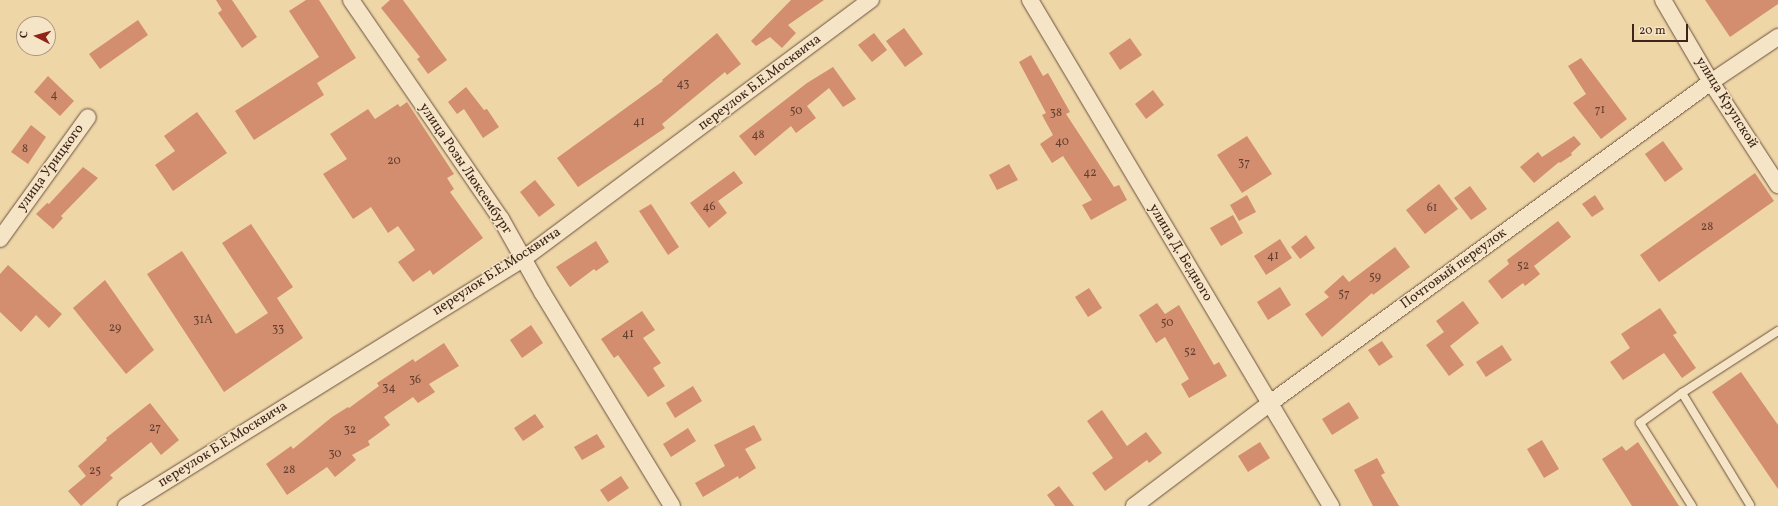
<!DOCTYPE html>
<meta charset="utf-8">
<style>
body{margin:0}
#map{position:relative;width:1778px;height:506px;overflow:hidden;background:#efd6a7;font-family:Vollkorn,serif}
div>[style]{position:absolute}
.building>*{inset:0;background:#d28e6f}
.roads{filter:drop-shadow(0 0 1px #6a513e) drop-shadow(0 0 1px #6a513e)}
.service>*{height:8px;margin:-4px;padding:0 4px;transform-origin:4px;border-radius:4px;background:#f5e4c6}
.minor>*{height:16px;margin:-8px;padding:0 8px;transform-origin:8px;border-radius:8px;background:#f5e4c6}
span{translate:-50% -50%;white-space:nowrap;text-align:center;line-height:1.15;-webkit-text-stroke:3px #f5e4c6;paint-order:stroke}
.number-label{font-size:12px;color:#633f30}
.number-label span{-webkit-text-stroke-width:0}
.street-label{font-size:14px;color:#3e251b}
.north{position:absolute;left:16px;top:16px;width:40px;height:40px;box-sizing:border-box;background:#f5e4c6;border:1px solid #ac9882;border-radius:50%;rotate:276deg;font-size:11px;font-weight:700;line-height:16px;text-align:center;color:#3e251b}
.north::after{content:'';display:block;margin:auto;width:14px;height:18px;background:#8f2418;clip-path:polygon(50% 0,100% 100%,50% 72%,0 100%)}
.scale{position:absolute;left:1632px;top:24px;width:56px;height:18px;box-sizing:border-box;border:2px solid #3e251b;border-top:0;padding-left:5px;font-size:12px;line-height:14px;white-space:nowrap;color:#3e251b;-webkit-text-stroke:3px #f5e4c6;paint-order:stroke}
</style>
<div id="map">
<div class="building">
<i style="clip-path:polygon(216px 0,232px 0,257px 37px,242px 48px,218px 13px,222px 10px)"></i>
<i style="clip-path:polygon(306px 0,319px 0,356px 58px,317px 83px,324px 95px,254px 140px,235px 111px,319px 57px,289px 11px)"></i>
<i style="clip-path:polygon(390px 0,403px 0,447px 60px,428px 74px,417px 59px,420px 57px,381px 8px)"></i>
<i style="clip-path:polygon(791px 0,824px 0,788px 25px,796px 33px,782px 48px,770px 37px,756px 46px,751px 41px)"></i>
<i style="clip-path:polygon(1705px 0,1778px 0,1778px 4px,1730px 37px)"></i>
<i style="clip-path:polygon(138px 20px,148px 35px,100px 69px,89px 54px)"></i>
<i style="clip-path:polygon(904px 28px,923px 54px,905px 67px,886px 41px)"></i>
<i style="clip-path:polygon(717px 33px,741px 64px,727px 75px,725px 72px,662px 124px,665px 128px,578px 187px,557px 158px,663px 81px,662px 80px)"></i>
<i style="clip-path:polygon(874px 33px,887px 50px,872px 62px,858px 45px)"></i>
<i style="clip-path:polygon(1130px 38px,1142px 55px,1120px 70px,1109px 53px)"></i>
<i style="clip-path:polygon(1031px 55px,1043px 76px,1048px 73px,1070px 112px,1066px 114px,1114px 187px,1119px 185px,1127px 200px,1091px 220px,1082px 205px,1092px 200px,1063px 156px,1052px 163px,1040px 144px,1053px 135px,1042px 115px,1046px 113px,1019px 62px)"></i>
<i style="clip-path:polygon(1581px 58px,1627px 119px,1601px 139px,1573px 103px,1586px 94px,1568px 66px)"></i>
<i style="clip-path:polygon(833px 67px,856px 99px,843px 107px,829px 88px,807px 106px,816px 118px,796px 133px,791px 126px,755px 156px,739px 136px,807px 83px)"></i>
<i style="clip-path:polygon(48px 76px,74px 101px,60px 116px,34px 92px)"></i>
<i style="clip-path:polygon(466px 87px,484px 110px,487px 109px,499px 127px,483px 138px,464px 109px,457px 114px,448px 102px)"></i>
<i style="clip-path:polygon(1153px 90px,1164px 105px,1146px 119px,1135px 104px)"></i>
<i style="clip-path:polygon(407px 102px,454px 174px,447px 178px,454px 189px,450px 192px,483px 238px,433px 275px,430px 270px,413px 282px,398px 262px,415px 250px,398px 226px,388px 233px,371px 207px,353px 219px,323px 174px,347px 159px,330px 134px,368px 109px,375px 119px,398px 104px,400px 107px)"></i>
<i style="clip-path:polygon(197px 112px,227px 153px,173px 191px,155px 165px,175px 151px,164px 136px)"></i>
<i style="clip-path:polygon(31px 125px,46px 137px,28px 164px,11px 152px)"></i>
<i style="clip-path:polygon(1247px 136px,1272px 174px,1242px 193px,1217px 155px)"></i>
<i style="clip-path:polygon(1574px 136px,1581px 144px,1571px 153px,1572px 155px,1560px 163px,1559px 162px,1534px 183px,1520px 167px,1538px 152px,1542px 157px)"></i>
<i style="clip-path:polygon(1663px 141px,1683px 169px,1665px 182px,1645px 154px)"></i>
<i style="clip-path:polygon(1009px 164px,1018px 180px,997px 190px,989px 175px)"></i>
<i style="clip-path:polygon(83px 167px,98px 178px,61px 216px,63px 218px,53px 229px,36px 214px,47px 203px,49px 204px)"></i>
<i style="clip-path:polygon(734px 171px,743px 183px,718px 201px,727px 213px,709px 228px,690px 203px)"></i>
<i style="clip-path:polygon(1755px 173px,1774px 201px,1659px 282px,1640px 255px)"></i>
<i style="clip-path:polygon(535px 180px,555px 205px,539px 217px,520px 192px)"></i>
<i style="clip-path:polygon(1439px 184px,1458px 209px,1425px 234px,1406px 210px)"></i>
<i style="clip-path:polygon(1470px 186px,1487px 209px,1471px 220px,1454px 198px)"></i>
<i style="clip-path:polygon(1247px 195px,1256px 212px,1239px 221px,1230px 205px)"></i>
<i style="clip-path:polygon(1595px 195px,1604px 209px,1592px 217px,1582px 204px)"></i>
<i style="clip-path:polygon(651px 204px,679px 247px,668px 255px,639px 211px)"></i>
<i style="clip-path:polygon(1233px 215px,1243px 233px,1221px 246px,1210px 228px)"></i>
<i style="clip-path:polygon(1558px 221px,1571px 237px,1534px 266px,1540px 274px,1525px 286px,1523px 283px,1502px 299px,1488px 281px,1509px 264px,1507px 260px)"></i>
<i style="clip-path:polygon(251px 224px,293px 287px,277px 298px,303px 338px,224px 392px,147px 274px,182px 251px,236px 334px,268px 313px,222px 243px)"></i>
<i style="clip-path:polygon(1306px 235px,1315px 248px,1300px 259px,1291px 247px)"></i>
<i style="clip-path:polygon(1280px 239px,1292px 258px,1266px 275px,1254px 256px)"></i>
<i style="clip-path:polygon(596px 241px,609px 262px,596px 271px,594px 269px,570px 287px,556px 267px)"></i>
<i style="clip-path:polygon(1395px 247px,1410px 267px,1373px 295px,1372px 293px,1322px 337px,1305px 314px,1329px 297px,1324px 292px,1343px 275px,1349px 282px)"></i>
<i style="clip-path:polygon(8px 265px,62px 314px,49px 328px,36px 315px,21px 332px,0 312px,0 274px)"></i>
<i style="clip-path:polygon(105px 280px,154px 350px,126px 374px,73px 308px)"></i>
<i style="clip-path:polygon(1280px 287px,1291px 305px,1268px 320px,1257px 302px)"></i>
<i style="clip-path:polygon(1089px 288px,1102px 308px,1088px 317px,1075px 297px)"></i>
<i style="clip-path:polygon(1463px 301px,1479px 323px,1450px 346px,1464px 365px,1449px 376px,1426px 345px,1444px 332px,1436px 321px)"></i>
<i style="clip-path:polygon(1157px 303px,1165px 314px,1179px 305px,1214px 365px,1219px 362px,1227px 376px,1189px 398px,1181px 384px,1189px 379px,1165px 337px,1156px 343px,1139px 315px)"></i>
<i style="clip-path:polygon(1660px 308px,1677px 333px,1673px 335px,1696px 368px,1682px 378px,1664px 353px,1623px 380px,1610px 362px,1630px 348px,1621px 334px)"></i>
<i style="clip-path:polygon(642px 311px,655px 330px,643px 338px,661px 363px,653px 368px,665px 386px,648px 397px,618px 355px,614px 358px,601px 339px)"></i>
<i style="clip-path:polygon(531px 325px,543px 343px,522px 358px,510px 340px)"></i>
<i style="clip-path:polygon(1382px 341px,1393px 357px,1379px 366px,1368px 350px)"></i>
<i style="clip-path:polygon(444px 343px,459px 366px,429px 384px,435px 392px,418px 403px,413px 397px,384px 417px,390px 425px,368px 441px,370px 445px,352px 455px,356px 460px,335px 477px,327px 467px,287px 495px,266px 464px,291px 446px,293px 449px,332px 417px,348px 407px,349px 408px,379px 386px,377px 383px,413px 359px,415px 362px)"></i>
<i style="clip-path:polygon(1502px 345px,1512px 360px,1486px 377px,1476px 362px)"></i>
<i style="clip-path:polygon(1741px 372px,1778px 425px,1778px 489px,1712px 392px)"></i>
<i style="clip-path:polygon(693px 386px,702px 401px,675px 418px,666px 403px)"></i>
<i style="clip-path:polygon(1349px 402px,1359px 418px,1332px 435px,1322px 419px)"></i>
<i style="clip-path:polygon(150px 403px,179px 440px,161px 455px,151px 442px,110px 475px,113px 478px,81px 506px,68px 491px,86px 476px,78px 466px,107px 440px,106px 438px)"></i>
<i style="clip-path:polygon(1102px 410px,1127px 446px,1146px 432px,1162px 453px,1149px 463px,1147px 460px,1105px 491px,1092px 473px,1113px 458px,1087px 421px)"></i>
<i style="clip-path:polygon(535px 414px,544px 427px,523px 441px,514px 428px)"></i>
<i style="clip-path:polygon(754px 425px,762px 440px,745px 449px,756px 468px,739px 479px,738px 476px,703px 497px,695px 483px,725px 466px,714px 445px)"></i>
<i style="clip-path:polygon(688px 428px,696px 441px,671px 457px,663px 444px)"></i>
<i style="clip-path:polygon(597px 434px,605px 447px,582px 460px,574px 447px)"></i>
<i style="clip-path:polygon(1542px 440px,1559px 469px,1544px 478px,1527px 449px)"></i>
<i style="clip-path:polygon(1260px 442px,1270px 458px,1248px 472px,1238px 456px)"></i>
<i style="clip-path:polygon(1638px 442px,1679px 506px,1632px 506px,1602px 459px,1622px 446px,1626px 451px)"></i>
<i style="clip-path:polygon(1377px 458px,1385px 473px,1381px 475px,1399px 506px,1373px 506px,1354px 470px)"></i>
<i style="clip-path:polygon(621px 476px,629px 488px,608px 502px,600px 490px)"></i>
<i style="clip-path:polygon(1059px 486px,1074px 506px,1055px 506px,1047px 495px)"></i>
</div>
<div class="roads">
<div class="service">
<i style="left:1682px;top:393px;width:131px;rotate:58.7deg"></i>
<i style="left:1692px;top:506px;width:98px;rotate:-122.1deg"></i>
<i style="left:1640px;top:423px;width:52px;rotate:-35.5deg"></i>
<i style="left:1682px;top:393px;width:114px;rotate:-32.9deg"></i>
</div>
<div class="minor">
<i style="left:351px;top:0;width:265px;rotate:55.6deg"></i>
<i style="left:501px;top:219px;width:84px;rotate:60.7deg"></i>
<i style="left:542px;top:292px;width:250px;rotate:58.7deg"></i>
<i style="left:1030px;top:0;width:589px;rotate:59.25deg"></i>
<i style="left:1663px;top:0;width:95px;rotate:59.7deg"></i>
<i style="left:1711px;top:82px;width:123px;rotate:57deg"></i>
<i style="left:0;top:239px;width:150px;rotate:-54.2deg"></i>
<i style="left:126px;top:506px;width:468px;rotate:-31.9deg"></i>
<i style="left:523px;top:259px;width:434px;rotate:-36.7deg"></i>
<i style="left:1134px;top:506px;width:171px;rotate:-37.1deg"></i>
<i style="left:1270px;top:403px;width:545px;rotate:-36.05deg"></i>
<i style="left:1711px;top:82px;width:81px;rotate:-33.9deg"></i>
</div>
</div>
<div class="number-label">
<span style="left:683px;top:85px">43</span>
<span style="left:54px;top:96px">4</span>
<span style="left:1600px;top:111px">71</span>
<span style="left:796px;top:112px">50</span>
<span style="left:1056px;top:114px">38</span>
<span style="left:639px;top:123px">41</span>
<span style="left:758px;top:136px">48</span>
<span style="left:1062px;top:143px">40</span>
<span style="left:25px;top:150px">8</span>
<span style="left:394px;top:162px">20</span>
<span style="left:1244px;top:164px">37</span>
<span style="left:1090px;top:174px">42</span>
<span style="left:709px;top:208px">46</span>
<span style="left:1432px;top:209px">61</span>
<span style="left:1707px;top:228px">28</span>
<span style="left:1273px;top:257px">41</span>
<span style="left:1523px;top:267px">52</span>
<span style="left:1375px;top:278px">59</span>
<span style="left:1344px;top:295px">57</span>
<span style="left:203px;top:321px">31А</span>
<span style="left:1167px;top:324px">50</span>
<span style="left:115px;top:329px">29</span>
<span style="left:278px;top:330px">33</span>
<span style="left:628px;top:335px">41</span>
<span style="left:1190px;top:353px">52</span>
<span style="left:415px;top:381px">36</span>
<span style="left:389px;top:389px">34</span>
<span style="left:155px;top:429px">27</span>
<span style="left:350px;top:431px">32</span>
<span style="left:335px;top:455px">30</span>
<span style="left:289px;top:471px">28</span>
<span style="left:95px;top:472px">25</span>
</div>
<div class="street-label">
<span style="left:760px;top:83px;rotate:-37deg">переулок Б.Е.Москвича</span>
<span style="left:1726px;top:103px;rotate:58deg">улица Крупской</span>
<span style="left:51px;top:168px;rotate:-54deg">улица Урицкого</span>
<span style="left:465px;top:169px;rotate:56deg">улица Розы Люксембург</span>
<span style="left:1180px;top:253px;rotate:59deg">улица Д. Бедного</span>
<span style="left:1454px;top:269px;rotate:-36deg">Почтовый переулок</span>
<span style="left:497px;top:272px;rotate:-33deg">переулок Б.Е.Москвича</span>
<span style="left:223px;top:445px;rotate:-32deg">переулок Б.Е.Москвича</span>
</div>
<div class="north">С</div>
<div class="scale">20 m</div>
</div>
